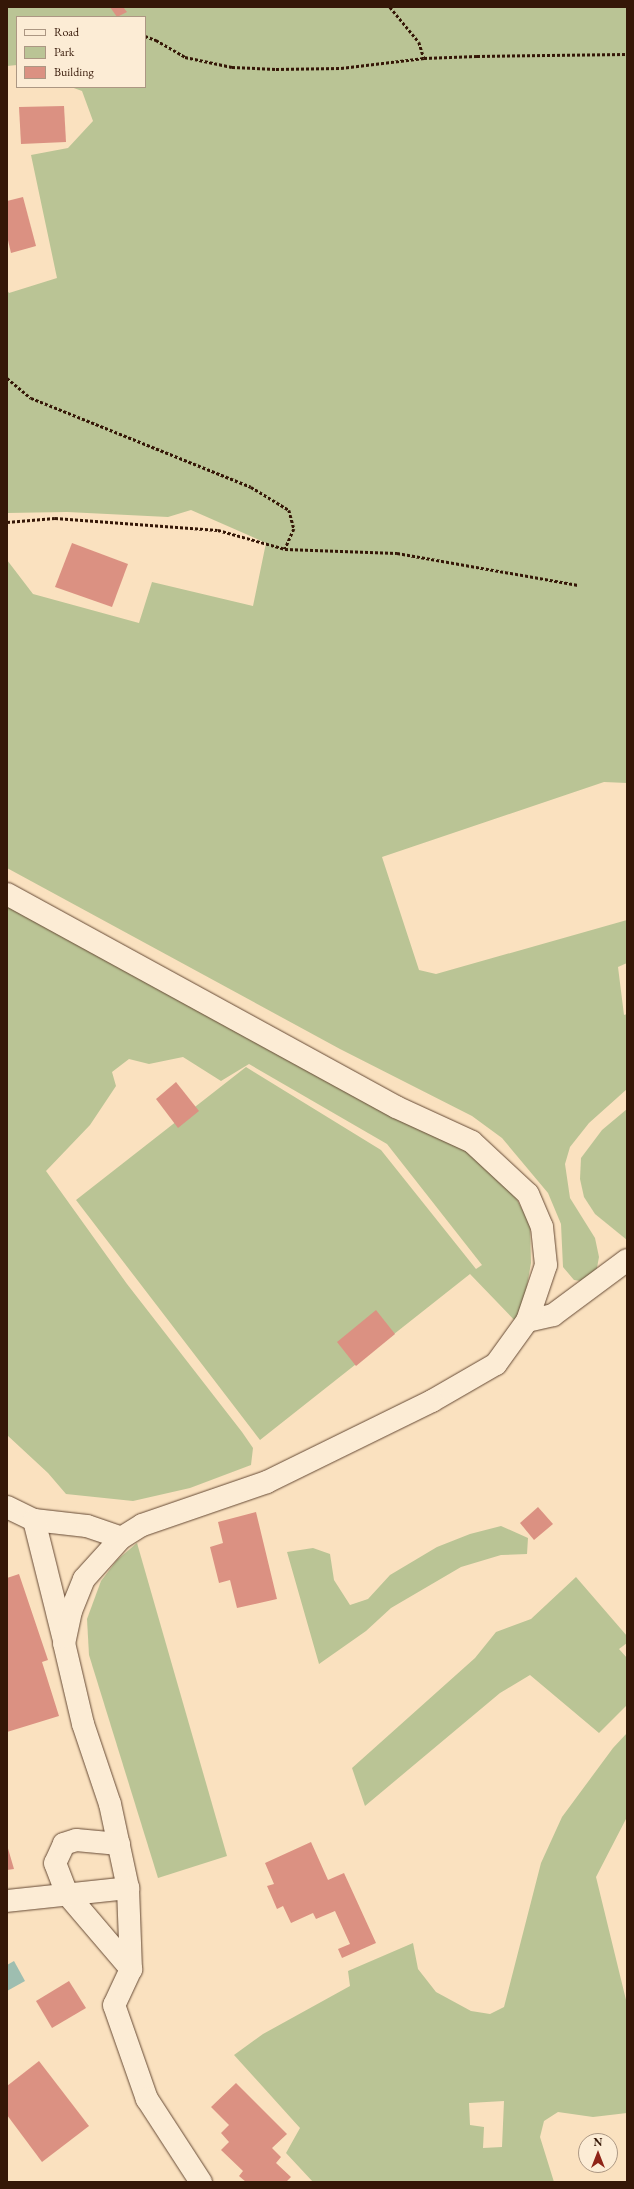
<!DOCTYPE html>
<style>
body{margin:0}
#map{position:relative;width:634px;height:2189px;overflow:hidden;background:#fae1bf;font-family:"EB Garamond",serif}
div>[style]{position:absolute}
.green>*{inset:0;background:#bac495}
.water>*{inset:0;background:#9ebeb0}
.building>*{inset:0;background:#db9182}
.path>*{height:2.5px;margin-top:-1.25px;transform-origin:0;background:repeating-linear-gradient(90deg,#351707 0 3px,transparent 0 5px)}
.roads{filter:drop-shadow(0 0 1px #664a35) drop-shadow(0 0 1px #664a35)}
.minor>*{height:22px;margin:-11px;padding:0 11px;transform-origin:11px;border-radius:11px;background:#fcecd5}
span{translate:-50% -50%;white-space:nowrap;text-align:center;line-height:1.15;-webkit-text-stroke:3px #fcecd5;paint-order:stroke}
.frame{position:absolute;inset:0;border:8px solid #351707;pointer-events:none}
.legend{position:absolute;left:16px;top:16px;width:130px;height:72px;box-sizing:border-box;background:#fcecd5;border:1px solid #ac9783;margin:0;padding:5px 7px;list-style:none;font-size:12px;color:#351707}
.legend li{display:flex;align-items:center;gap:8px;height:20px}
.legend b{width:20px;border:1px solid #ac9783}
.north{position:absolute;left:578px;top:2133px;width:40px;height:40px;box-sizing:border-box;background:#fcecd5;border:1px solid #ac9783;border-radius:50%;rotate:0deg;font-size:11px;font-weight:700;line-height:16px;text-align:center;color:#351707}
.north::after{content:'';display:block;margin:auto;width:14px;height:18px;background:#8f2418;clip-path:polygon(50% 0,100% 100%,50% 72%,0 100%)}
</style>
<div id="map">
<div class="green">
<i style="clip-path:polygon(7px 7px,627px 7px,627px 783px,604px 782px,382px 857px,419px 970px,436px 974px,627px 920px,627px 963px,618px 967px,624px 1015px,627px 1014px,627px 1089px,589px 1123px,570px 1147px,565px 1164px,570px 1198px,595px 1238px,599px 1257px,596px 1273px,587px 1282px,574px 1280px,563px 1267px,561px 1224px,548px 1193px,502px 1138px,472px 1116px,340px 1049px,7px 868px,7px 560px,33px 594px,139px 623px,152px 582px,253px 606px,266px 543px,191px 510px,168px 517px,67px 512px,7px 513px,7px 290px,9px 293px,57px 278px,31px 155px,68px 148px,93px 121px,82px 91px,71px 87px,145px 87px,145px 17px,17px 17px,17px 65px,7px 66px)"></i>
<i style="clip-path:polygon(7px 902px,445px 1137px,493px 1167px,513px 1192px,530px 1224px,531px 1263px,520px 1326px,470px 1274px,260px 1440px,76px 1200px,246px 1067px,381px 1150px,476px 1269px,482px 1265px,387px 1144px,249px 1064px,221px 1081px,183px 1057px,149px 1064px,129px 1059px,112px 1072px,116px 1086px,90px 1125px,46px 1171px,127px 1284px,242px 1432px,253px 1448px,251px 1465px,190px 1488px,133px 1501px,66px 1494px,48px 1473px,7px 1435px)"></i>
<i style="clip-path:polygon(627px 1109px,627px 1240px,595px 1214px,584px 1197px,580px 1179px,581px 1158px,602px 1130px)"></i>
<i style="clip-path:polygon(501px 1526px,528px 1538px,527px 1554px,501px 1555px,461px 1567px,391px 1608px,366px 1631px,319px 1664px,287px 1552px,313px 1548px,330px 1554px,334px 1580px,350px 1605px,368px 1599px,390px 1575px,437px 1547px,470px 1534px)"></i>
<i style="clip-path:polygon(137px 1543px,227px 1856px,158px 1878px,89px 1655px,87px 1619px,101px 1581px,117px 1560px)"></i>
<i style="clip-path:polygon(576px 1577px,627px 1636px,627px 1643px,619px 1649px,627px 1658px,627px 1705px,599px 1733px,530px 1675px,500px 1693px,365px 1806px,352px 1768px,475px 1658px,496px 1632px,531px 1619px)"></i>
<i style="clip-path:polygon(evenodd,627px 1733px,627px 1817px,596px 1877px,627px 2004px,627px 2113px,593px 2117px,558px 2112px,544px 2121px,540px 2137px,554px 2182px,313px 2182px,286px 2153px,300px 2128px,234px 2055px,263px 2034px,350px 1986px,348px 1971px,413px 1943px,418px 1969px,436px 1992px,471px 2011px,490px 2014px,504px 2007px,541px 1863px,562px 1817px,613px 1748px,627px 1733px,504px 2101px,502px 2147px,483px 2148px,484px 2127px,470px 2125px,469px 2103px,504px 2101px)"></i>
</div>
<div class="water">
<i style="clip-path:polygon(14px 1961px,25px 1981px,7px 1991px,7px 1965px)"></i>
</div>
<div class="building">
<i style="clip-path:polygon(110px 7px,123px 7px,127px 12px,117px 17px)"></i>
<i style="clip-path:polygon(64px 106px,66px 142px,21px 144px,19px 107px)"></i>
<i style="clip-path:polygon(23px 197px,36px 246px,11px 253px,7px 236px,7px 201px)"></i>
<i style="clip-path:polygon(72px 543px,128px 564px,112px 607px,55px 587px)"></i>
<i style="clip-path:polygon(176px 1082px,199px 1111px,178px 1128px,156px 1099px)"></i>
<i style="clip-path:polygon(376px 1310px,395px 1334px,356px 1366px,337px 1342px)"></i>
<i style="clip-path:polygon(538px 1507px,553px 1524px,534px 1540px,520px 1523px)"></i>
<i style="clip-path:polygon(256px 1512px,277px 1599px,237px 1608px,230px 1580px,219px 1583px,210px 1547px,223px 1543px,218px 1522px)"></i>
<i style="clip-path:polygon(19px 1574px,48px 1660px,42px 1662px,59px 1716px,7px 1732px,7px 1578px)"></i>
<i style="clip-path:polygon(311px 1842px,328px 1880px,344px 1873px,376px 1943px,342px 1958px,338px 1949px,350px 1944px,335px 1911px,316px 1919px,313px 1913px,291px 1923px,283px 1906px,277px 1909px,267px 1886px,274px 1884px,265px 1863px)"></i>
<i style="clip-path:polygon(7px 1845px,14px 1869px,7px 1870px)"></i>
<i style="clip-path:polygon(69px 1981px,86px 2008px,52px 2028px,36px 2001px)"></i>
<i style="clip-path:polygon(39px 2061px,89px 2126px,42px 2162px,7px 2115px,7px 2086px)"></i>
<i style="clip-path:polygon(236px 2083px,287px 2134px,272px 2148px,281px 2157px,276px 2163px,291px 2177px,286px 2182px,246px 2182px,239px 2176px,243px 2171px,221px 2150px,229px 2142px,221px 2133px,229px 2125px,211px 2107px)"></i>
</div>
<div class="path">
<i style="left:390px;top:7px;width:45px;rotate:50.4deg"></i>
<i style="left:419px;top:42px;width:17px;rotate:73deg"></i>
<i style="left:145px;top:36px;width:12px;rotate:20deg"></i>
<i style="left:156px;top:40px;width:34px;rotate:30deg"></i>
<i style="left:185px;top:57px;width:48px;rotate:12deg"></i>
<i style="left:232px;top:67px;width:44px;rotate:2.6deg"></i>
<i style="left:276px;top:69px;width:65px;rotate:-0.9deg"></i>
<i style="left:341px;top:68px;width:84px;rotate:-6.9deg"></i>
<i style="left:424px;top:58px;width:53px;rotate:-2.2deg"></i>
<i style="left:477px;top:56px;width:150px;rotate:-0.8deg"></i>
<i style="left:7px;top:378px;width:31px;rotate:40deg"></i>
<i style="left:31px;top:398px;width:237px;rotate:22deg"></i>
<i style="left:251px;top:487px;width:44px;rotate:31.2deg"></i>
<i style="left:289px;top:510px;width:20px;rotate:75deg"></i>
<i style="left:294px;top:529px;width:22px;rotate:114deg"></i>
<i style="left:7px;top:522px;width:48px;rotate:-4.8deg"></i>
<i style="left:55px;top:518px;width:163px;rotate:4.2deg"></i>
<i style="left:218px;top:530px;width:70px;rotate:15.8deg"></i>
<i style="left:285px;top:549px;width:112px;rotate:2deg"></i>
<i style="left:397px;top:553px;width:184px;rotate:10deg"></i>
</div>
<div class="roads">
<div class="minor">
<i style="left:7px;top:894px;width:443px;rotate:28.7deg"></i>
<i style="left:396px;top:1107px;width:84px;rotate:24.7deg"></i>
<i style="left:472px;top:1142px;width:76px;rotate:42.9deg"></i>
<i style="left:528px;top:1194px;width:36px;rotate:67deg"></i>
<i style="left:542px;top:1227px;width:38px;rotate:84deg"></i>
<i style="left:546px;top:1265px;width:59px;rotate:108.7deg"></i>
<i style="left:527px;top:1321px;width:53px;rotate:125.8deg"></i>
<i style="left:496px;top:1364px;width:74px;rotate:150deg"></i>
<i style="left:432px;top:1401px;width:184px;rotate:153.9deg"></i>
<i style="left:267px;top:1482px;width:132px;rotate:161deg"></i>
<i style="left:142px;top:1525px;width:25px;rotate:148deg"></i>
<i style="left:121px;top:1538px;width:55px;rotate:132.1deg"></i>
<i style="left:84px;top:1579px;width:35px;rotate:112deg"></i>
<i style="left:71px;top:1611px;width:33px;rotate:102deg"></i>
<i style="left:64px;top:1643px;width:83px;rotate:76.8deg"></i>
<i style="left:83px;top:1724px;width:84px;rotate:71.4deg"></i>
<i style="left:110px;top:1804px;width:86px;rotate:77.9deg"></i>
<i style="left:128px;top:1888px;width:81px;rotate:87.9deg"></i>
<i style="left:131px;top:1969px;width:40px;rotate:115deg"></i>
<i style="left:114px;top:2005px;width:100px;rotate:70.7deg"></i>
<i style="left:147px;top:2099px;width:99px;rotate:57deg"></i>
<i style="left:527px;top:1321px;width:27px;rotate:-13deg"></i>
<i style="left:553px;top:1315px;width:92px;rotate:-36.6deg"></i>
<i style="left:7px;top:1507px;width:30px;rotate:26deg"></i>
<i style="left:34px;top:1520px;width:53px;rotate:6.5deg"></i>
<i style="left:87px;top:1526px;width:36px;rotate:19deg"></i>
<i style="left:34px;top:1520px;width:120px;rotate:76deg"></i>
<i style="left:119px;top:1844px;width:43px;rotate:-174.7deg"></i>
<i style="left:76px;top:1840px;width:13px;rotate:162deg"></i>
<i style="left:64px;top:1844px;width:21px;rotate:115deg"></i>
<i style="left:55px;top:1863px;width:33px;rotate:69deg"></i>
<i style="left:67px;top:1894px;width:99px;rotate:49.5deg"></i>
<i style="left:7px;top:1901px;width:122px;rotate:-6.1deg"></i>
</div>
</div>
<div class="frame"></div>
<ul class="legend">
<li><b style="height:5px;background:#fcecd5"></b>Road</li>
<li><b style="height:11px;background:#bac495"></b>Park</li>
<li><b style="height:11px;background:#db9182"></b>Building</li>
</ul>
<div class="north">N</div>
</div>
